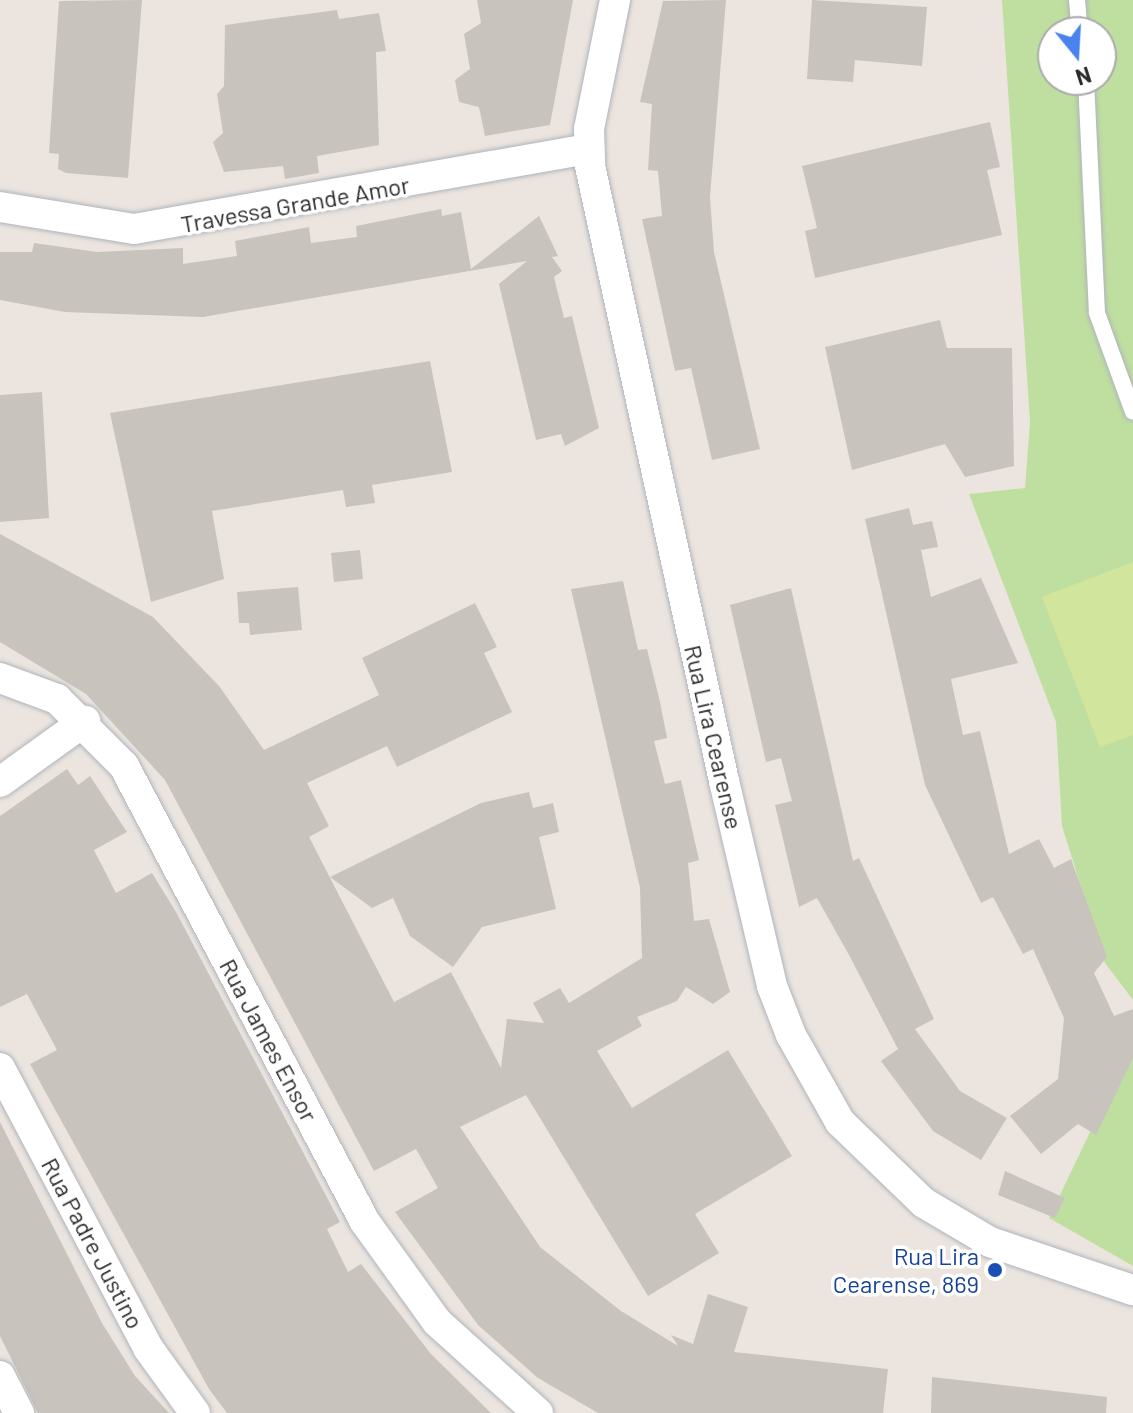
<!DOCTYPE html>
<style>
body{margin:0}
#map{position:relative;width:1133px;height:1413px;overflow:hidden;background:#ece5df;font-family:Barlow,sans-serif}
div>[style]{position:absolute}
.green>*{inset:0;background:#bfdfa0}
.pitch>*{inset:0;background:#d2e59c}
.building>*{inset:0;background:#c8c3bd}
.roads{filter:drop-shadow(0 0 2px #afb4bb) drop-shadow(0 0 2px #afb4bb)}
.service>*{height:16px;margin:-8px;padding:0 8px;transform-origin:8px;border-radius:8px;background:#fff}
.minor>*{height:30px;margin:-15px;padding:0 15px;transform-origin:15px;border-radius:15px;background:#fff}
.dots>*{width:22px;height:22px;translate:-50% -50%;box-sizing:border-box;border:4px solid #fff;border-radius:50%}
span{translate:-50% -50%;white-space:nowrap;text-align:center;line-height:1.15;-webkit-text-stroke:7px #fff;paint-order:stroke}
.street-label{font-size:24px;color:#2c2c2c}
.transit-label{font-size:24px;color:#164399}
.right{translate:-100% -50%;text-align:right}
.north{position:absolute;left:1037px;top:16px;width:80px;height:80px;box-sizing:border-box;background:#fff;border:2px solid #ababab;border-radius:50%;rotate:162deg;font-size:22px;font-weight:700;line-height:32px;text-align:center;color:#2c2c2c}
.north::after{content:'';display:block;margin:auto;width:28px;height:36px;background:#4b83ee;clip-path:polygon(50% 0,100% 100%,50% 72%,0 100%)}
</style>
<div id="map">
<div class="green">
<i style="clip-path:polygon(evenodd,1002px 0,1133px 0,1133px 1000px,1105px 963px,1062px 826px,1056px 722px,969px 494px,1025px 488px,1030px 422px,1002px 0,1053px 32px,1101px 32px,1101px 80px,1053px 80px,1053px 32px)"></i>
<i style="clip-path:polygon(1133px 1042px,1133px 1266px,1049px 1218px)"></i>
</div>
<div class="pitch">
<i style="clip-path:polygon(1133px 562px,1133px 735px,1100px 747px,1042px 597px)"></i>
</div>
<div class="building">
<i style="clip-path:polygon(142px 0,128px 178px,66px 173px,58px 169px,59px 154px,49px 153px,59px 1px)"></i>
<i style="clip-path:polygon(477px 0,573px 0,550px 125px,485px 136px,479px 107px,459px 102px,455px 80px,470px 69px,464px 34px,481px 23px)"></i>
<i style="clip-path:polygon(726px 0,710px 197px,714px 252px,760px 449px,712px 460px,691px 368px,675px 371px,642px 219px,662px 216px,658px 171px,648px 170px,652px 104px,640px 102px,663px 1px)"></i>
<i style="clip-path:polygon(812px 0,927px 7px,922px 66px,855px 60px,853px 82px,807px 79px)"></i>
<i style="clip-path:polygon(337px 10px,339px 19px,379px 13px,386px 51px,376px 52px,379px 145px,317px 156px,319px 173px,285px 179px,283px 166px,224px 172px,213px 142px,223px 133px,217px 94px,224px 86px,225px 25px)"></i>
<i style="clip-path:polygon(990px 122px,1000px 167px,987px 170px,1002px 235px,815px 278px,805px 231px,817px 228px,802px 166px)"></i>
<i style="clip-path:polygon(441px 209px,442px 216px,461px 212px,471px 269px,539px 216px,558px 256px,552px 257px,562px 271px,554px 277px,564px 318px,572px 316px,599px 428px,565px 446px,561px 434px,536px 440px,499px 284px,527px 261px,203px 317px,65px 312px,0 300px,0 252px,32px 252px,34px 243px,97px 252px,183px 248px,183px 264px,237px 256px,235px 241px,309px 227px,311px 243px,357px 237px,356px 226px)"></i>
<i style="clip-path:polygon(940px 320px,947px 348px,1012px 348px,1014px 466px,965px 477px,945px 444px,852px 470px,825px 347px)"></i>
<i style="clip-path:polygon(430px 361px,452px 472px,372px 485px,375px 503px,360px 505px,346px 507px,343px 490px,212px 511px,224px 579px,151px 602px,110px 413px)"></i>
<i style="clip-path:polygon(42px 392px,49px 518px,0 522px,0 395px)"></i>
<i style="clip-path:polygon(909px 508px,913px 525px,932px 521px,935px 533px,938px 547px,921px 550px,931px 597px,981px 578px,1018px 663px,951px 679px,963px 735px,980px 731px,1009px 854px,1039px 839px,1054px 868px,1071px 859px,1107px 957px,1094px 973px,1114px 1016px,1133px 1009px,1133px 1058px,1096px 1135px,1078px 1124px,1041px 1154px,1010px 1116px,1058px 1079px,1064px 1018px,1033px 949px,1023px 954px,993px 897px,981px 903px,925px 785px,865px 519px)"></i>
<i style="clip-path:polygon(0 534px,153px 617px,219px 686px,264px 750px,379px 695px,362px 658px,475px 603px,497px 647px,484px 653px,512px 712px,397px 767px,387px 746px,307px 783px,329px 826px,309px 837px,394px 1002px,451px 972px,501px 1068px,507px 1019px,544px 1023px,533px 1003px,560px 988px,569px 1003px,642px 958px,640px 888px,571px 589px,623px 581px,638px 650px,647px 649px,660px 702px,667px 738px,654px 741px,665px 784px,681px 780px,699px 860px,688px 863px,694px 921px,709px 919px,730px 992px,713px 1004px,686px 987px,677px 1001px,637px 1017px,642px 1026px,597px 1051px,632px 1108px,728px 1050px,792px 1156px,695px 1214px,719px 1253px,648px 1296px,526px 1095px,460px 1127px,540px 1247px,621px 1311px,678px 1346px,671px 1335px,693px 1344px,708px 1294px,748px 1307px,734px 1352px,888px 1369px,883px 1413px,598px 1413px,538px 1378px,478px 1325px,395px 1212px,438px 1188px,416px 1149px,374px 1171px,165px 780px,86px 694px,0 642px)"></i>
<i style="clip-path:polygon(360px 550px,363px 579px,334px 582px,331px 553px)"></i>
<i style="clip-path:polygon(298px 587px,302px 630px,250px 635px,249px 623px,239px 623px,237px 592px)"></i>
<i style="clip-path:polygon(791px 588px,853px 861px,859px 858px,934px 1019px,915px 1029px,960px 1091px,1007px 1118px,981px 1160px,933px 1131px,881px 1061px,898px 1049px,849px 955px,817px 898px,799px 907px,775px 805px,792px 801px,781px 758px,766px 762px,730px 605px)"></i>
<i style="clip-path:polygon(67px 769px,78px 785px,90px 776px,127px 832px,94px 850px,116px 893px,152px 873px,176px 912px,340px 1222px,327px 1229px,348px 1272px,361px 1264px,431px 1354px,491px 1413px,227px 1413px,209px 1389px,30px 1064px,57px 1050px,27px 994px,0 1007px,0 816px)"></i>
<i style="clip-path:polygon(529px 792px,533px 808px,553px 803px,559px 832px,539px 837px,556px 909px,482px 927px,453px 967px,410px 936px,393px 898px,372px 908px,330px 877px,481px 803px)"></i>
<i style="clip-path:polygon(0 1122px,102px 1323px,135px 1376px,169px 1413px,38px 1413px,0 1336px)"></i>
<i style="clip-path:polygon(1005px 1171px,1065px 1198px,1055px 1218px,998px 1195px)"></i>
<i style="clip-path:polygon(932px 1377px,1107px 1397px,1106px 1413px,931px 1413px)"></i>
</div>
<div class="roads">
<div class="service">
<i style="left:1077px;top:0;width:32px;rotate:85deg"></i>
<i style="left:1086px;top:80px;width:233px;rotate:87.3deg"></i>
<i style="left:1097px;top:313px;width:105px;rotate:70deg"></i>
</div>
<div class="minor">
<i style="left:615px;top:0;width:132px;rotate:101.4deg"></i>
<i style="left:589px;top:129px;width:37px;rotate:88deg"></i>
<i style="left:590px;top:166px;width:629px;rotate:77.71deg"></i>
<i style="left:724px;top:781px;width:211px;rotate:76.8deg"></i>
<i style="left:772px;top:986px;width:53px;rotate:68.8deg"></i>
<i style="left:791px;top:1035px;width:100px;rotate:60.6deg"></i>
<i style="left:840px;top:1122px;width:117px;rotate:44deg"></i>
<i style="left:924px;top:1203px;width:77px;rotate:30.6deg"></i>
<i style="left:990px;top:1242px;width:151px;rotate:18.6deg"></i>
<i style="left:0;top:207px;width:136px;rotate:9.3deg"></i>
<i style="left:134px;top:229px;width:461px;rotate:-10deg"></i>
<i style="left:0;top:678px;width:61px;rotate:20.2deg"></i>
<i style="left:57px;top:699px;width:95px;rotate:45deg"></i>
<i style="left:124px;top:766px;width:516px;rotate:62.14deg"></i>
<i style="left:365px;top:1222px;width:123px;rotate:54.2deg"></i>
<i style="left:437px;top:1322px;width:136px;rotate:42deg"></i>
<i style="left:0;top:782px;width:105px;rotate:-35.7deg"></i>
<i style="left:0;top:1068px;width:317px;rotate:62.1deg"></i>
<i style="left:148px;top:1348px;width:80px;rotate:54.1deg"></i>
<i style="left:0;top:1376px;width:42px;rotate:62.8deg"></i>
</div>
</div>
<div class="dots">
<i style="left:995px;top:1270px;background:#1a4fb4"></i>
</div>
<div class="street-label">
<span style="left:295px;top:204px;rotate:-10deg">Travessa Grande Amor</span>
<span style="left:714px;top:737px;rotate:77deg">Rua Lira Cearense</span>
<span style="left:269px;top:1040px;rotate:62deg">Rua James Ensor</span>
<span style="left:93px;top:1243px;rotate:62deg">Rua Padre Justino</span>
</div>
<div class="transit-label">
<span class="right" style="left:979px;top:1270px">Rua Lira<br>Cearense, 869</span>
</div>
<div class="north">N</div>
</div>
